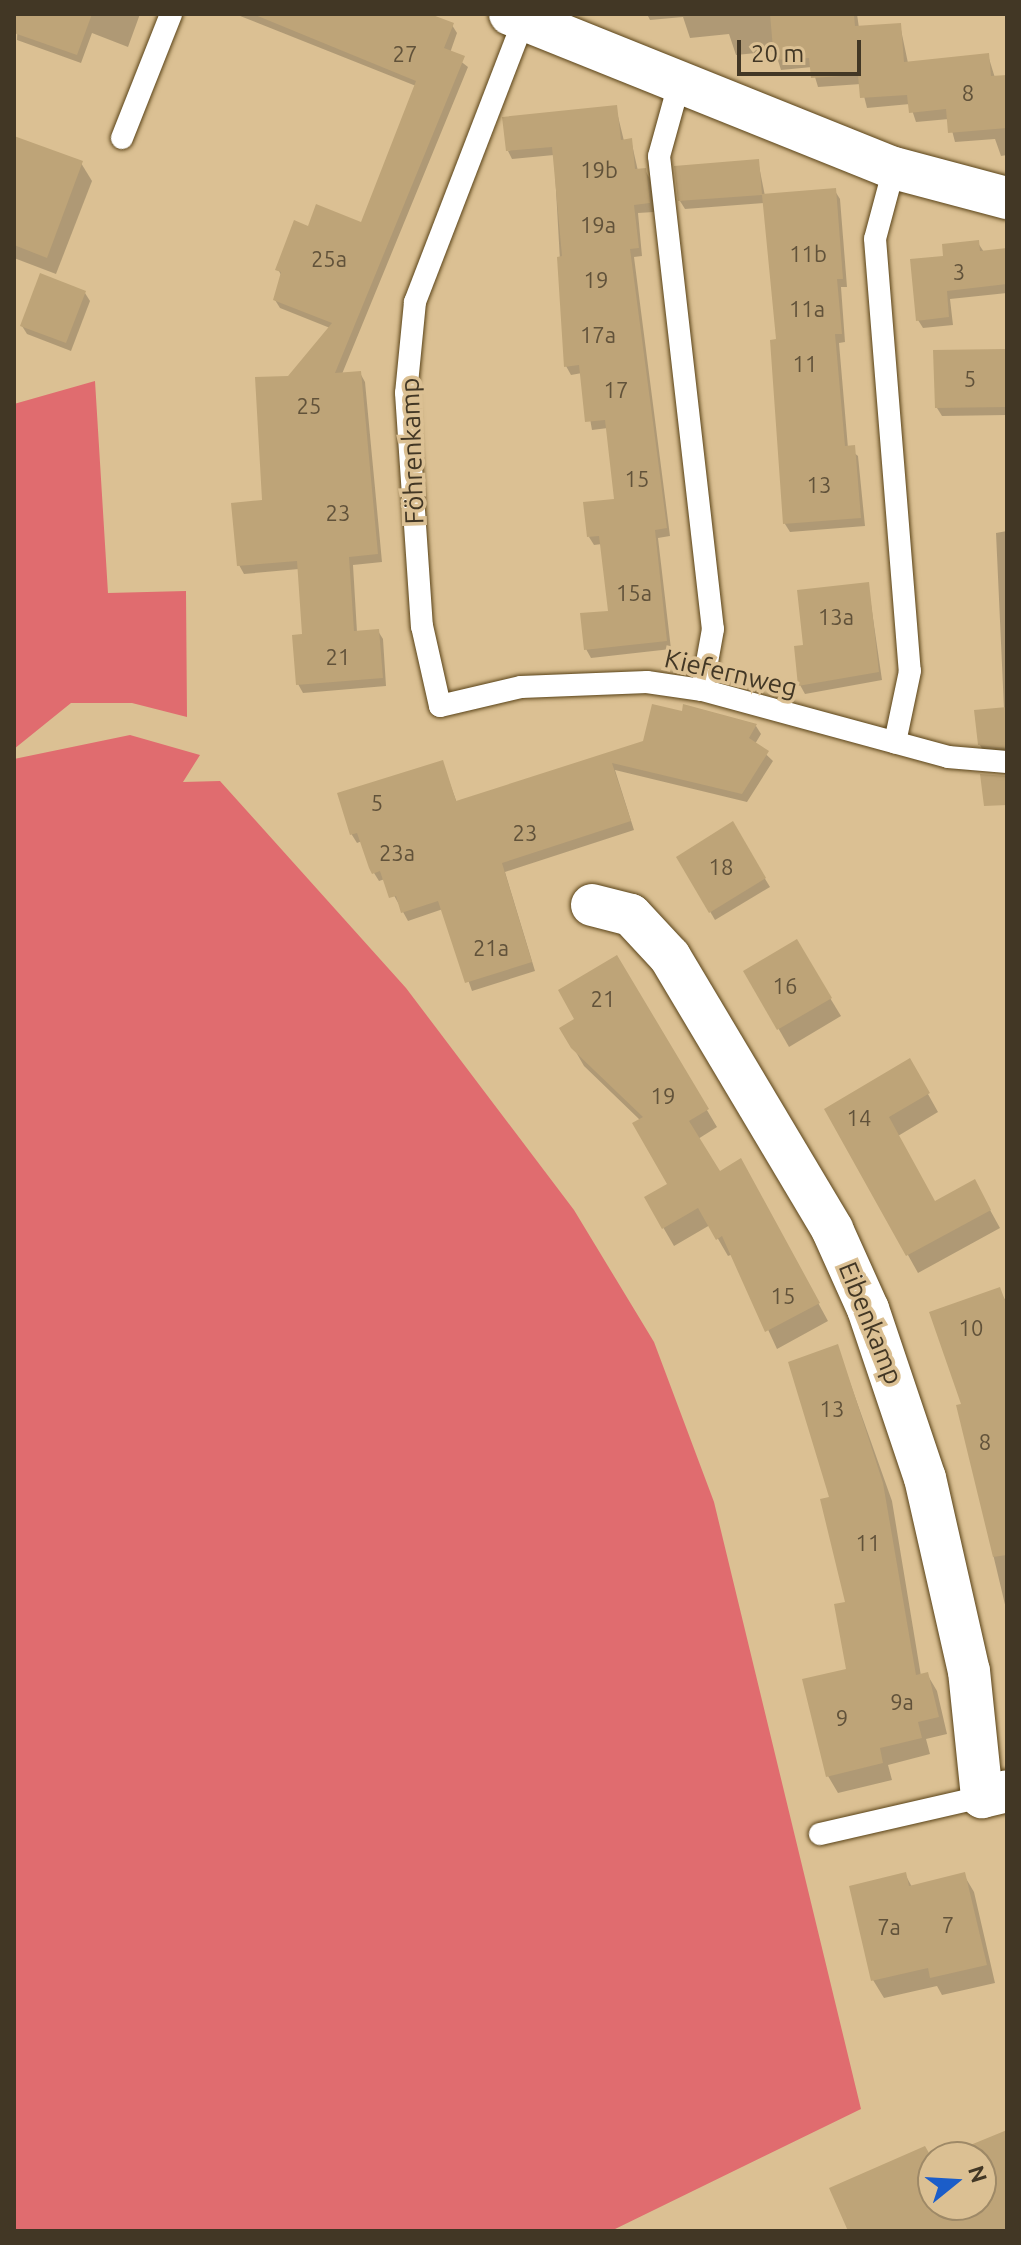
<!DOCTYPE html>
<meta charset="utf-8">
<style>
body{margin:0}
#map{position:relative;width:1021px;height:2245px;overflow:hidden;background:#dbc093;font-family:Ubuntu,sans-serif}
div>[style]{position:absolute}
.green>*{inset:0;background:#e06c6f}
.shadow>*{inset:0;background:#0003}
.building>*{inset:0;background:#bea478}
.roads{filter:drop-shadow(0 0 2px #594217) drop-shadow(0 0 2px #594217)}
.lane>*{height:22px;margin:-11px;padding:0 11px;transform-origin:11px;border-radius:11px;background:#fff}
.street>*{height:42px;margin:-21px;padding:0 21px;transform-origin:21px;border-radius:21px;background:#fff}
span{translate:-50% -50%;white-space:nowrap;text-align:center;line-height:1.15;-webkit-text-stroke:7px #dbc093;paint-order:stroke}
.number-label{font-size:22px;color:#61523a}
.number-label span{-webkit-text-stroke-width:0}
.street-label{font-size:26px;color:#423725}
.frame{position:absolute;inset:0;border:16px solid #423725;pointer-events:none}
.north{position:absolute;left:917px;top:2141px;width:80px;height:80px;box-sizing:border-box;background:#dbc093;border:2px solid #9e8967;border-radius:50%;rotate:72deg;font-size:22px;font-weight:700;line-height:32px;text-align:center;color:#423725}
.north::after{content:'';display:block;margin:auto;width:28px;height:36px;background:#1b5dc9;clip-path:polygon(50% 0,100% 100%,50% 72%,0 100%)}
.scale{position:absolute;left:737px;top:40px;width:124px;height:36px;box-sizing:border-box;border:4px solid #423725;border-top:0;padding-left:10px;font-size:24px;line-height:28px;white-space:nowrap;color:#423725;-webkit-text-stroke:6px #dbc093;paint-order:stroke}
</style>
<div id="map">
<div class="green">
<i style="clip-path:polygon(95px 381px,108px 593px,186px 591px,187px 717px,132px 703px,71px 703px,14px 749px,14px 404px)"></i>
<i style="clip-path:polygon(130px 735px,200px 755px,183px 782px,220px 781px,406px 988px,574px 1210px,654px 1342px,714px 1502px,861px 2109px,611px 2231px,14px 2231px,14px 759px)"></i>
</div>
<div class="shadow">
<i style="clip-path:polygon(18px 14px,140px 14px,128px 47px,92px 33px,81px 63px,17px 40px)"></i>
<i style="clip-path:polygon(235px 14px,425px 14px,452px 25px,457px 33px,450px 53px,468px 67px,342px 374px,360px 373px,365px 382px,382px 562px,353px 565px,357px 632px,378px 631px,383px 639px,386px 686px,303px 693px,298px 684px,304px 636px,299px 569px,244px 574px,239px 565px,264px 502px,289px 377px,330px 328px,280px 308px,275px 300px,282px 277px,278px 269px,309px 228px,362px 225px,416px 86px)"></i>
<i style="clip-path:polygon(647px 14px,857px 14px,859px 28px,900px 25px,908px 63px,988px 55px,995px 78px,1007px 77px,1007px 155px,1001px 156px,995px 139px,955px 142px,949px 119px,916px 122px,910px 104px,867px 108px,861px 84px,818px 87px,812px 67px,781px 70px,775px 51px,736px 55px,729px 34px,690px 38px,683px 17px,650px 20px)"></i>
<i style="clip-path:polygon(616px 108px,624px 141px,631px 140px,638px 171px,645px 170px,650px 179px,654px 212px,638px 213px,642px 256px,634px 257px,670px 536px,658px 538px,671px 649px,591px 658px,586px 649px,610px 613px,602px 544px,594px 545px,589px 537px,616px 501px,608px 428px,592px 430px,582px 373px,571px 375px,566px 366px,554px 155px,512px 159px,508px 151px)"></i>
<i style="clip-path:polygon(14px 138px,81px 163px,92px 181px,56px 274px,14px 258px)"></i>
<i style="clip-path:polygon(758px 161px,765px 196px,835px 191px,840px 199px,847px 287px,841px 287px,845px 342px,839px 343px,848px 448px,858px 456px,865px 526px,790px 532px,785px 524px,778px 341px,765px 203px,685px 209px,680px 201px)"></i>
<i style="clip-path:polygon(978px 243px,984px 252px,1007px 250px,1007px 293px,950px 299px,953px 325px,923px 328px,918px 320px,945px 257px)"></i>
<i style="clip-path:polygon(85px 293px,90px 301px,71px 351px,27px 334px,22px 326px)"></i>
<i style="clip-path:polygon(1007px 351px,1007px 415px,942px 416px,937px 408px)"></i>
<i style="clip-path:polygon(1007px 531px,1007px 752px,984px 753px,980px 745px,1004px 709px,996px 533px)"></i>
<i style="clip-path:polygon(868px 584px,882px 680px,805px 694px,800px 685px)"></i>
<i style="clip-path:polygon(756px 726px,761px 734px,755px 744px,773px 761px,747px 802px,615px 770px,634px 830px,505px 872px,535px 971px,472px 991px,443px 909px,408px 921px,385px 879px,379px 881px,374px 873px,362px 841px,357px 843px,352px 835px,340px 795px,442px 762px,457px 803px)"></i>
<i style="clip-path:polygon(732px 824px,770px 887px,715px 920px,679px 858px)"></i>
<i style="clip-path:polygon(796px 942px,841px 1016px,789px 1047px,746px 972px)"></i>
<i style="clip-path:polygon(616px 957px,717px 1127px,698px 1139px,719px 1174px,750px 1178px,828px 1321px,777px 1349px,733px 1254px,728px 1256px,710px 1225px,674px 1246px,646px 1198px,670px 1184px,640px 1120px,584px 1066px,562px 1028px,577px 1019px)"></i>
<i style="clip-path:polygon(909px 1060px,938px 1112px,898px 1136px,934px 1203px,984px 1199px,1000px 1228px,918px 1273px,827px 1110px)"></i>
<i style="clip-path:polygon(999px 1290px,1007px 1303px,1007px 1613px,958px 1407px,964px 1406px)"></i>
<i style="clip-path:polygon(837px 1346px,892px 1501px,921px 1676px,927px 1674px,937px 1691px,947px 1734px,926px 1739px,930px 1754px,888px 1765px,892px 1780px,838px 1793px,828px 1776px,849px 1670px,847px 1603px,831px 1498px)"></i>
<i style="clip-path:polygon(905px 1874px,912px 1887px,964px 1875px,974px 1892px,995px 1983px,942px 1995px,937px 1986px,884px 1998px,873px 1980px)"></i>
</div>
<div class="building">
<i style="clip-path:polygon(14px 14px,92px 14px,77px 55px,14px 33px)"></i>
<i style="clip-path:polygon(253px 14px,430px 14px,454px 23px,444px 48px,465px 56px,335px 373px,361px 371px,378px 554px,349px 557px,354px 631px,379px 629px,383px 678px,296px 685px,292px 635px,302px 634px,297px 561px,237px 566px,231px 503px,262px 500px,255px 377px,288px 376px,332px 323px,273px 300px,281px 272px,275px 270px,294px 220px,308px 226px,316px 204px,361px 222px,416px 81px)"></i>
<i style="clip-path:polygon(770px 14px,854px 14px,855px 26px,901px 23px,904px 62px,989px 53px,991px 76px,1007px 75px,1007px 128px,948px 133px,946px 109px,909px 113px,907px 95px,860px 98px,858px 75px,811px 78px,809px 58px,774px 60px)"></i>
<i style="clip-path:polygon(617px 105px,621px 140px,632px 138px,635px 169px,646px 168px,650px 203px,634px 205px,639px 248px,630px 249px,667px 528px,655px 530px,667px 641px,584px 650px,580px 613px,608px 611px,599px 536px,587px 537px,583px 502px,614px 499px,605px 420px,585px 422px,579px 365px,564px 367px,557px 257px,562px 256px,552px 147px,506px 151px,502px 117px)"></i>
<i style="clip-path:polygon(14px 136px,83px 161px,47px 258px,14px 245px)"></i>
<i style="clip-path:polygon(759px 159px,762px 194px,836px 188px,843px 279px,837px 279px,842px 334px,835px 334px,845px 446px,855px 445px,861px 518px,783px 524px,770px 340px,776px 339px,762px 195px,678px 201px,674px 166px)"></i>
<i style="clip-path:polygon(979px 240px,980px 251px,1007px 248px,1007px 284px,947px 291px,949px 317px,916px 321px,910px 259px,943px 256px,942px 244px)"></i>
<i style="clip-path:polygon(40px 273px,86px 291px,66px 343px,20px 326px)"></i>
<i style="clip-path:polygon(1007px 349px,1007px 407px,935px 408px,933px 350px)"></i>
<i style="clip-path:polygon(869px 582px,879px 672px,798px 686px,794px 646px,803px 645px,797px 590px)"></i>
<i style="clip-path:polygon(652px 704px,682px 711px,683px 704px,757px 724px,749px 738px,769px 751px,742px 794px,612px 763px,631px 821px,502px 863px,532px 962px,465px 983px,438px 901px,401px 913px,396px 896px,389px 898px,380px 871px,372px 874px,369px 868px,357px 833px,350px 835px,337px 793px,443px 760px,456px 801px,643px 741px)"></i>
<i style="clip-path:polygon(1007px 707px,1007px 748px,978px 745px,974px 710px)"></i>
<i style="clip-path:polygon(980px 774px,1007px 776px,1007px 805px,984px 806px)"></i>
<i style="clip-path:polygon(733px 821px,766px 878px,709px 913px,676px 857px)"></i>
<i style="clip-path:polygon(797px 939px,832px 998px,777px 1030px,743px 971px)"></i>
<i style="clip-path:polygon(617px 955px,709px 1109px,689px 1121px,720px 1171px,741px 1158px,820px 1303px,765px 1332px,722px 1236px,716px 1240px,698px 1208px,662px 1229px,644px 1197px,667px 1184px,632px 1123px,643px 1117px,571px 1048px,559px 1028px,574px 1019px,558px 990px)"></i>
<i style="clip-path:polygon(910px 1058px,930px 1093px,889px 1117px,935px 1201px,975px 1179px,991px 1210px,906px 1256px,824px 1109px)"></i>
<i style="clip-path:polygon(1000px 1287px,1007px 1306px,1007px 1555px,993px 1557px,956px 1405px,961px 1404px,929px 1312px)"></i>
<i style="clip-path:polygon(838px 1344px,883px 1483px,916px 1675px,928px 1672px,939px 1717px,918px 1722px,922px 1738px,880px 1748px,883px 1763px,826px 1777px,802px 1679px,846px 1669px,834px 1604px,845px 1602px,820px 1499px,829px 1497px,788px 1362px)"></i>
<i style="clip-path:polygon(906px 1872px,909px 1886px,965px 1872px,987px 1965px,930px 1978px,928px 1968px,871px 1981px,849px 1886px)"></i>
<i style="clip-path:polygon(1007px 2130px,1007px 2231px,848px 2231px,829px 2188px,925px 2146px,933px 2160px,933px 2205px,981px 2205px,981px 2157px,941px 2157px)"></i>
</div>
<div class="roads">
<div class="lane">
<i style="left:523px;top:22px;width:300px;rotate:111.1deg"></i>
<i style="left:415px;top:302px;width:91px;rotate:95.6deg"></i>
<i style="left:406px;top:393px;width:234px;rotate:86.1deg"></i>
<i style="left:422px;top:626px;width:82px;rotate:77.3deg"></i>
<i style="left:440px;top:706px;width:83px;rotate:-13.2deg"></i>
<i style="left:521px;top:687px;width:126px;rotate:-2.3deg"></i>
<i style="left:647px;top:682px;width:56px;rotate:8.3deg"></i>
<i style="left:702px;top:690px;width:255px;rotate:15.2deg"></i>
<i style="left:948px;top:757px;width:59px;rotate:4.8deg"></i>
<i style="left:679px;top:84px;width:75px;rotate:105.5deg"></i>
<i style="left:659px;top:156px;width:476px;rotate:83.5deg"></i>
<i style="left:713px;top:629px;width:62px;rotate:100.2deg"></i>
<i style="left:122px;top:138px;width:133px;rotate:-68.4deg"></i>
<i style="left:894px;top:168px;width:73px;rotate:105deg"></i>
<i style="left:875px;top:239px;width:433px;rotate:85.4deg"></i>
<i style="left:910px;top:671px;width:73px;rotate:101.9deg"></i>
<i style="left:820px;top:1834px;width:166px;rotate:-12.9deg"></i>
</div>
<div class="street">
<i style="left:510px;top:14px;width:414px;rotate:21.9deg"></i>
<i style="left:894px;top:168px;width:117px;rotate:14.9deg"></i>
<i style="left:592px;top:905px;width:40px;rotate:14.4deg"></i>
<i style="left:631px;top:915px;width:57px;rotate:47.1deg"></i>
<i style="left:670px;top:957px;width:317px;rotate:59.2deg"></i>
<i style="left:832px;top:1229px;width:88px;rotate:65.8deg"></i>
<i style="left:868px;top:1309px;width:178px;rotate:71.4deg"></i>
<i style="left:925px;top:1478px;width:198px;rotate:77.2deg"></i>
<i style="left:969px;top:1671px;width:127px;rotate:84.1deg"></i>
<i style="left:982px;top:1797px;width:26px;rotate:-13deg"></i>
</div>
</div>
<div class="number-label">
<span style="left:405px;top:54px">27</span>
<span style="left:968px;top:93px">8</span>
<span style="left:599px;top:170px">19b</span>
<span style="left:598px;top:225px">19a</span>
<span style="left:808px;top:254px">11b</span>
<span style="left:329px;top:259px">25a</span>
<span style="left:959px;top:272px">3</span>
<span style="left:596px;top:280px">19</span>
<span style="left:807px;top:309px">11a</span>
<span style="left:598px;top:335px">17a</span>
<span style="left:805px;top:364px">11</span>
<span style="left:970px;top:379px">5</span>
<span style="left:616px;top:390px">17</span>
<span style="left:309px;top:406px">25</span>
<span style="left:637px;top:479px">15</span>
<span style="left:819px;top:485px">13</span>
<span style="left:338px;top:513px">23</span>
<span style="left:634px;top:593px">15a</span>
<span style="left:836px;top:617px">13a</span>
<span style="left:338px;top:657px">21</span>
<span style="left:377px;top:803px">5</span>
<span style="left:525px;top:833px">23</span>
<span style="left:397px;top:853px">23a</span>
<span style="left:721px;top:867px">18</span>
<span style="left:491px;top:948px">21a</span>
<span style="left:785px;top:986px">16</span>
<span style="left:603px;top:999px">21</span>
<span style="left:663px;top:1096px">19</span>
<span style="left:859px;top:1118px">14</span>
<span style="left:783px;top:1296px">15</span>
<span style="left:971px;top:1328px">10</span>
<span style="left:832px;top:1409px">13</span>
<span style="left:985px;top:1442px">8</span>
<span style="left:868px;top:1543px">11</span>
<span style="left:902px;top:1702px">9a</span>
<span style="left:842px;top:1718px">9</span>
<span style="left:948px;top:1925px">7</span>
<span style="left:889px;top:1927px">7a</span>
</div>
<div class="street-label">
<span style="left:412px;top:451px;rotate:-92deg">Föhrenkamp</span>
<span style="left:731px;top:673px;rotate:13deg">Kiefernweg</span>
<span style="left:871px;top:1323px;rotate:68deg">Eibenkamp</span>
</div>
<div class="frame"></div>
<div class="north">N</div>
<div class="scale">20 m</div>
</div>
